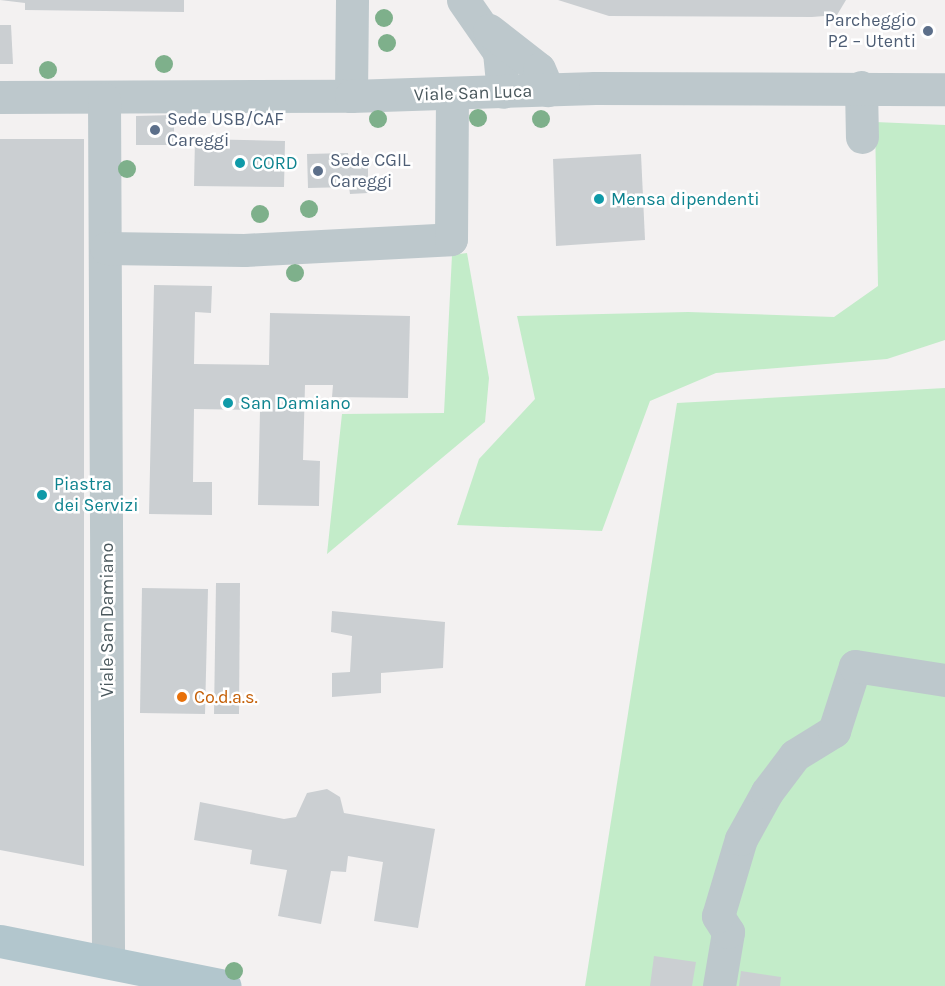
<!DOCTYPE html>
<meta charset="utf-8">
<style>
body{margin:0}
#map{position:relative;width:945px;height:986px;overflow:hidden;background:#f3f1f1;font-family:Karla,sans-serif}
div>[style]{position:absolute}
.green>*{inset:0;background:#c3ecc9}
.building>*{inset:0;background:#cbcfd2}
.minor>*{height:33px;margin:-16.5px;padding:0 16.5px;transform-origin:16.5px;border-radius:16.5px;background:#bdc8cc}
.major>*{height:33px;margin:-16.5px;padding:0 16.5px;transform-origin:16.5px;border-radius:16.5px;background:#b2c6cd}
.trees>*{width:18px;height:18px;margin:-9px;border-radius:50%;background:#7eb08b}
.dots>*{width:16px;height:16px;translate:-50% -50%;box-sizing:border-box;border:3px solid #fff;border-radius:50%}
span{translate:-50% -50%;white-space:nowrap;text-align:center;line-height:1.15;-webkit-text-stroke:5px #fff;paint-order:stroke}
.service-label{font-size:18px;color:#4e5e75}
.right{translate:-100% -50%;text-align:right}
.left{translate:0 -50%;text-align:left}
.street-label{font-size:18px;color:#4a585d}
.culture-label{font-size:18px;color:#0d838f}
.food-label{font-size:18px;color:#c56008}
</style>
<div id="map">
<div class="green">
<i style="clip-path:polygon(875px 122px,945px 125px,945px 340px,887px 359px,716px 373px,650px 401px,602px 531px,457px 525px,479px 459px,535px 399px,517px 316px,688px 312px,834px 317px,878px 286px)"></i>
<i style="clip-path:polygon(467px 253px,489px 378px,485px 422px,327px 554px,342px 414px,444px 413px,452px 255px)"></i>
<i style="clip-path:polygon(945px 388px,945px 986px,585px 986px,677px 403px)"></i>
</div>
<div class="building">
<i style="clip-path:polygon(0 0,184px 0,184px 12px,25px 10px,25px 3px)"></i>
<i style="clip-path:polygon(558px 0,846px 0,837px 15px,812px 17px,609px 16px)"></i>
<i style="clip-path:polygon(0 25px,11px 25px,13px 64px,0 64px)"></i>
<i style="clip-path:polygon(174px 115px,174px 145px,136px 145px,136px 116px)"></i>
<i style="clip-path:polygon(0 139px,84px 139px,84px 866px,0 850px)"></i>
<i style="clip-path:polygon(195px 139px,285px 141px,284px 187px,194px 186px)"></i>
<i style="clip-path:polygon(348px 153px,349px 162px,368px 162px,368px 193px,350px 194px,349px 187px,308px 188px,307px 154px)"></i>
<i style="clip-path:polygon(641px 154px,645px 240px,556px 246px,553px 159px)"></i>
<i style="clip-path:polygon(154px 285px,212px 286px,211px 313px,195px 312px,194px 364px,269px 365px,270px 313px,410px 316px,408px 398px,332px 397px,333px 385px,305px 385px,303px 460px,320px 461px,319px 506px,258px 505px,260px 410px,194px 409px,193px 482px,212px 482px,212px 515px,149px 514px)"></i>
<i style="clip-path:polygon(216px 583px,240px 583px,239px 714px,214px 714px)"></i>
<i style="clip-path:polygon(142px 588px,208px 589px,205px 714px,140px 713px)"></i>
<i style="clip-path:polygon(332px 611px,445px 622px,443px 668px,381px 673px,381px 693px,332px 697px,332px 673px,350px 672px,352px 636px,331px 632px)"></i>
<i style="clip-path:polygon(327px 789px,340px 797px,344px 813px,435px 829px,418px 928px,374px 921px,383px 862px,348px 856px,346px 872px,331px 871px,321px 924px,278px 916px,287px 870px,250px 864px,252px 850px,194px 840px,200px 802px,284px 819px,296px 817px,307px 793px)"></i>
<i style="clip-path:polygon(654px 956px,696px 962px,692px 986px,650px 986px)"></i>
<i style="clip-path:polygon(741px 971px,781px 977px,780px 986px,739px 986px)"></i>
</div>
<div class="minor">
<i style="left:463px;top:0;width:63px;rotate:55.3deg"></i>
<i style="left:499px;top:52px;width:40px;rotate:84.3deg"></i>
<i style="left:489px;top:30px;width:63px;rotate:38deg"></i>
<i style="left:539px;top:69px;width:23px;rotate:67deg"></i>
<i style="left:861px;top:87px;width:50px;rotate:88.9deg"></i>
<i style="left:351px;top:96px;width:96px;rotate:-89.4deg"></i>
<i style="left:0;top:97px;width:351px;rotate:-0.2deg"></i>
<i style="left:351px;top:96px;width:244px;rotate:-1.9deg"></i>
<i style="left:595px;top:88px;width:350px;rotate:0.2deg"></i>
<i style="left:104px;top:99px;width:862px;rotate:89.73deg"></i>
<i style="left:106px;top:248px;width:138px;rotate:0.8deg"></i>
<i style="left:244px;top:250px;width:207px;rotate:-3deg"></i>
<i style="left:451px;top:239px;width:145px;rotate:-89.6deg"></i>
<i style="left:719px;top:986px;width:55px;rotate:-80.5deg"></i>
<i style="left:728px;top:932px;width:19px;rotate:-122deg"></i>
<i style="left:718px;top:916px;width:80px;rotate:-73.4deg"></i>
<i style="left:741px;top:839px;width:54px;rotate:-61deg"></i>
<i style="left:767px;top:792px;width:46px;rotate:-52.9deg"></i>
<i style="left:795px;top:755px;width:46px;rotate:-31.6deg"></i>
<i style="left:834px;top:731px;width:68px;rotate:-72.1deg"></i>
<i style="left:855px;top:666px;width:91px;rotate:8.8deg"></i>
</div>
<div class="major">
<i style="left:0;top:941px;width:229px;rotate:11.3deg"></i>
</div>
<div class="trees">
<i style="left:384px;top:18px"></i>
<i style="left:387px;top:43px"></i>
<i style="left:164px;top:64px"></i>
<i style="left:48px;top:70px"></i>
<i style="left:478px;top:118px"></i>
<i style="left:378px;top:119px"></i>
<i style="left:541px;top:119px"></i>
<i style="left:127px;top:169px"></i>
<i style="left:309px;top:209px"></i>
<i style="left:260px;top:214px"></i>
<i style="left:295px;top:273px"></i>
<i style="left:234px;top:971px"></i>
</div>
<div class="dots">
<i style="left:928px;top:31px;background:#5c6f8a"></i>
<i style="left:155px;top:130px;background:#5c6f8a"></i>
<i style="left:240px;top:163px;background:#0f9aa8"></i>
<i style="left:318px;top:171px;background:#5c6f8a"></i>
<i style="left:599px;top:199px;background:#0f9aa8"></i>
<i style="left:228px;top:403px;background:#0f9aa8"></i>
<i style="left:42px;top:495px;background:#0f9aa8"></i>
<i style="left:182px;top:697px;background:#e8710a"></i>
</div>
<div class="service-label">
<span class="right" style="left:916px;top:31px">Parcheggio<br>P2 – Utenti</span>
<span class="left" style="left:167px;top:130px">Sede USB/CAF<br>Careggi</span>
<span class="left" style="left:330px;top:171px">Sede CGIL<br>Careggi</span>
</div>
<div class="street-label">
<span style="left:473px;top:93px;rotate:-2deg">Viale San Luca</span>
<span style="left:107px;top:620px;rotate:-90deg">Viale San Damiano</span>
</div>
<div class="culture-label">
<span class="left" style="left:252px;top:163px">CORD</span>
<span class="left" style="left:611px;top:199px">Mensa dipendenti</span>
<span class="left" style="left:240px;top:403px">San Damiano</span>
<span class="left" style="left:54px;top:495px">Piastra<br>dei Servizi</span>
</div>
<div class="food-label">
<span class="left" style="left:194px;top:697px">Co.d.a.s.</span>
</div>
</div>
